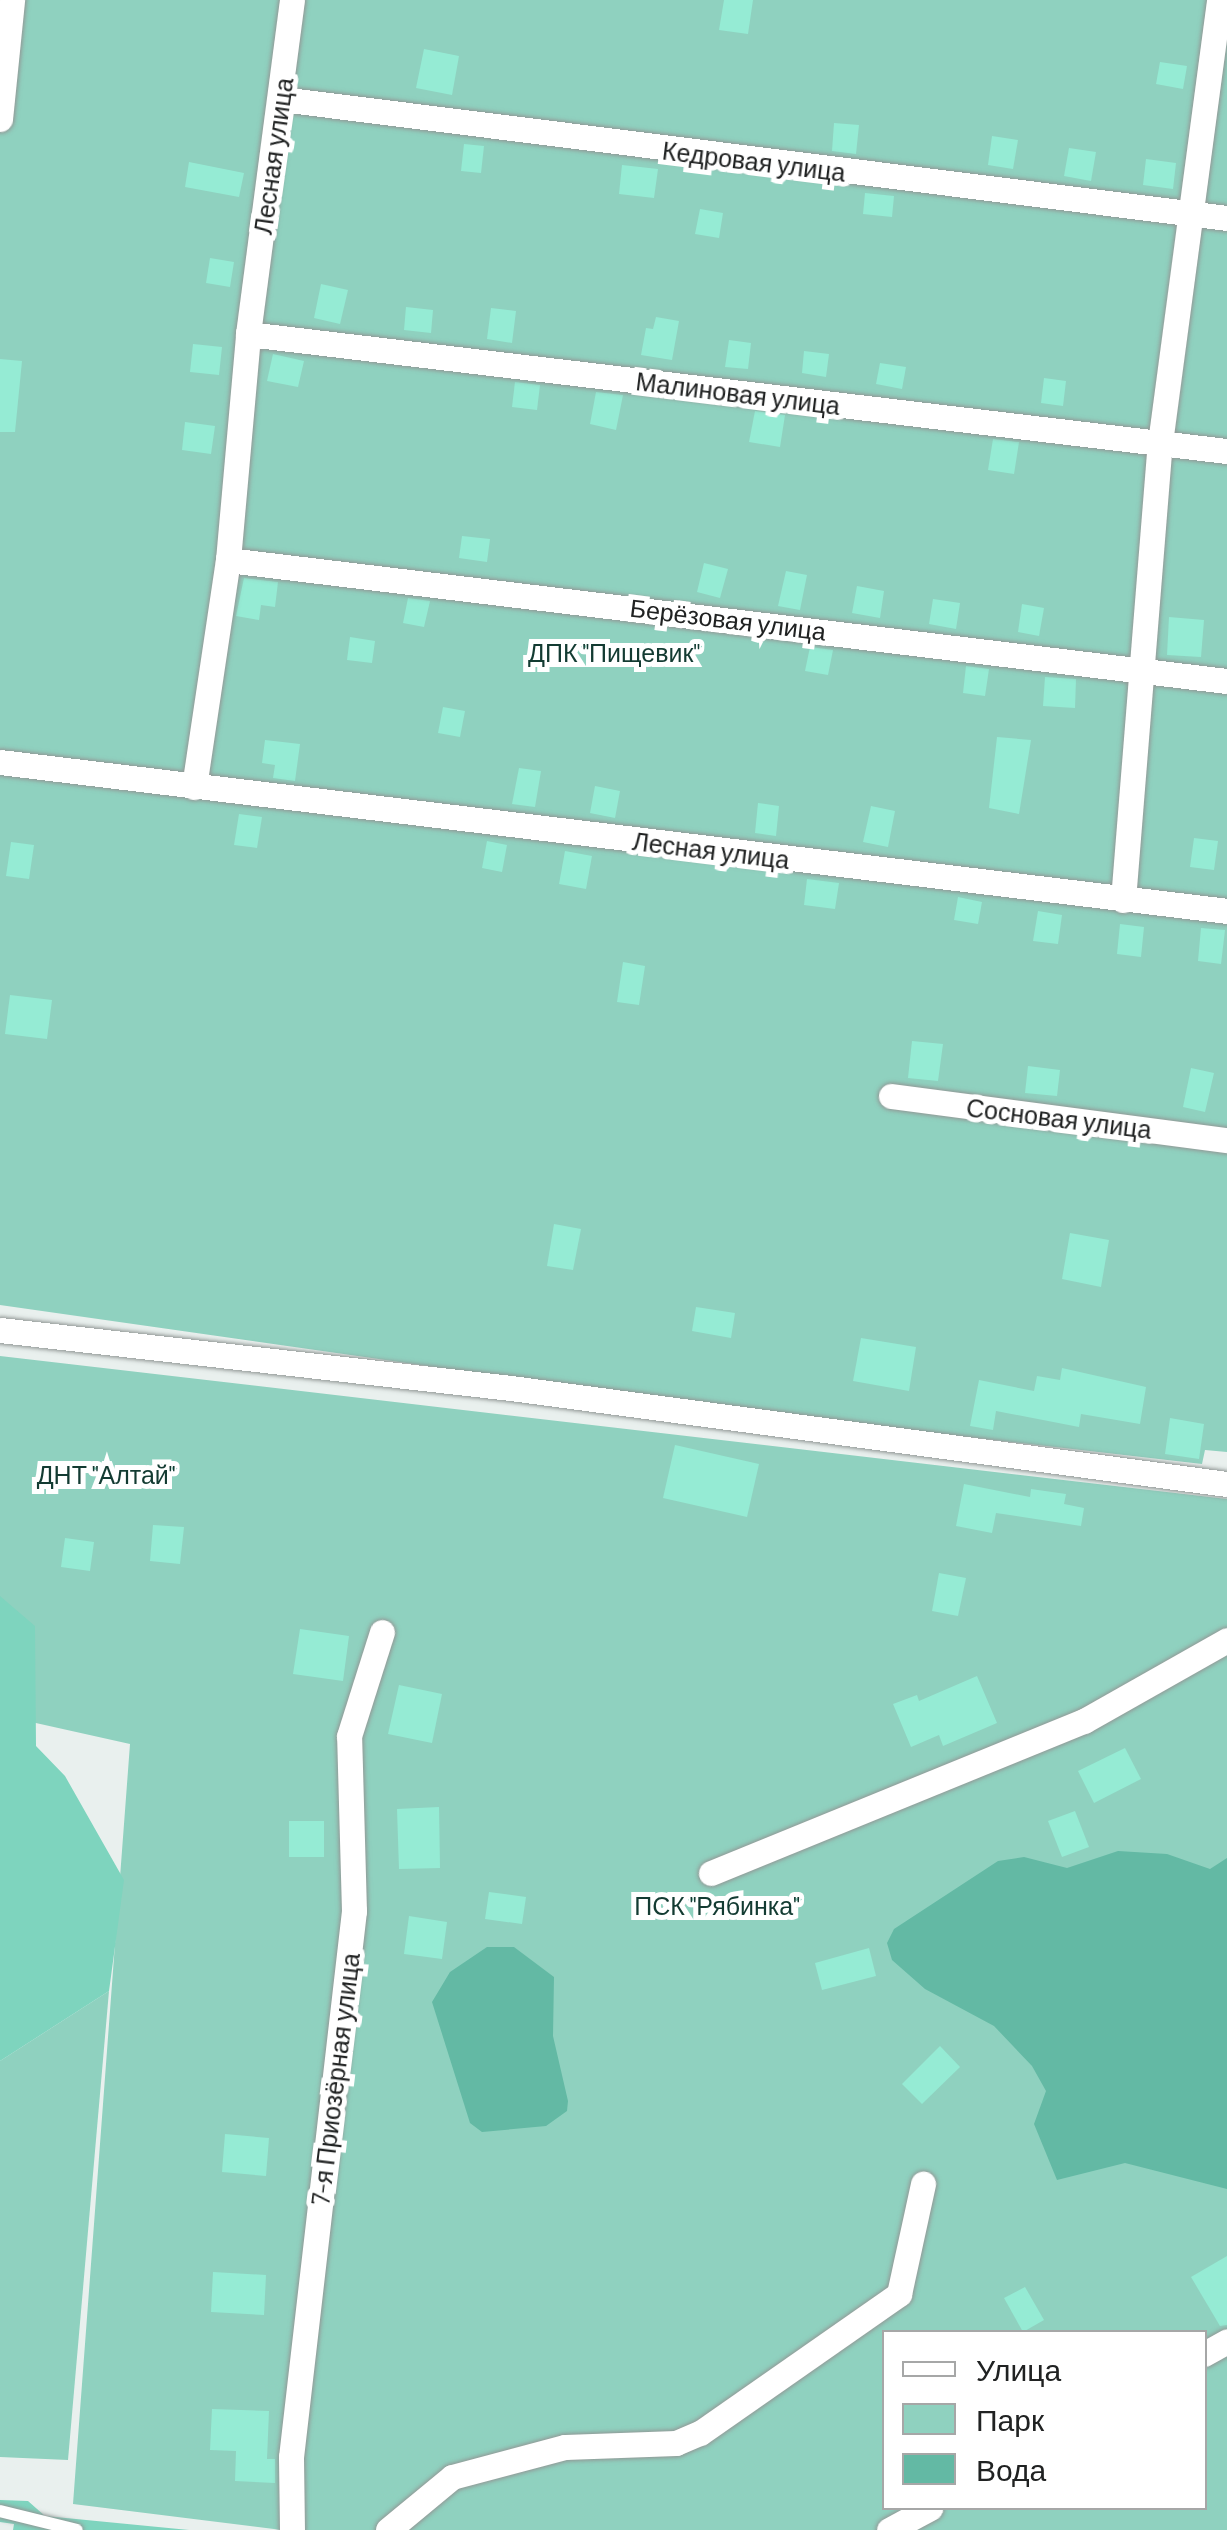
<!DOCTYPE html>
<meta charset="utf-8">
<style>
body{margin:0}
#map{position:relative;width:1227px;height:2530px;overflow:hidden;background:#e9f0ee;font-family:Barlow,sans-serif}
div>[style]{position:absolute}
.green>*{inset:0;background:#8fd1bf}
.forest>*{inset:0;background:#7ed4be}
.water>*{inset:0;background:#63b9a4}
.building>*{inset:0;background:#95ebd4}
.roads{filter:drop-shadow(0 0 2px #929896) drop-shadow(0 0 2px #929896)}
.lane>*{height:12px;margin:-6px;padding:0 6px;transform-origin:6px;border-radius:6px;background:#fff}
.street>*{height:25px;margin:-12.5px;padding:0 12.5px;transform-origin:12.5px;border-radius:12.5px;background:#fff}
span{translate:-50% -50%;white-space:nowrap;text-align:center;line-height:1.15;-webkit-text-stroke:10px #fff;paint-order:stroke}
.street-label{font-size:25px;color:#202222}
.park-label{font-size:25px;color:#133b32}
.legend{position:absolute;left:882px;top:2330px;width:325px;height:180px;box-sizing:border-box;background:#fff;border:2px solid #a6a7a7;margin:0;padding:12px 18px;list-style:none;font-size:30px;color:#202222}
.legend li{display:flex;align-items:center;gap:20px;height:50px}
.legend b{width:50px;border:2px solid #a6a7a7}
</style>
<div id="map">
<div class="green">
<i style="clip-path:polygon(0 0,1227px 0,1227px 1452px,1205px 1450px,1202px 1464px,735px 1410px,0 1305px)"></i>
<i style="clip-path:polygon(evenodd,0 1356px,1227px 1499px,1227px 2530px,282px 2530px,73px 2504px,130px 1744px,0 1715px,0 1356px,884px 2332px,1204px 2332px,1204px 2508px,884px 2508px,884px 2332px)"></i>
<i style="clip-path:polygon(109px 1991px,68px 2460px,0 2457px,0 2061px)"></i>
</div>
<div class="forest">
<i style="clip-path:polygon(0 1596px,35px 1626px,36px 1746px,65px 1776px,124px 1880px,109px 1991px,0 2061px)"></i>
<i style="clip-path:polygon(0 2500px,28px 2501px,45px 2516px,189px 2530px,13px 2530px,14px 2524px,0 2522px)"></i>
</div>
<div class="water">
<i style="clip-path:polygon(1118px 1851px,1167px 1854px,1210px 1869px,1227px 1858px,1227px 2189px,1125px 2163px,1057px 2180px,1034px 2124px,1046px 2091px,1032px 2066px,994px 2026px,925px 1989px,892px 1960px,887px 1943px,894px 1929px,998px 1861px,1024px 1857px,1067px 1868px)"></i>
<i style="clip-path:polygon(487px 1947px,514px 1947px,554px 1977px,553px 2036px,568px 2101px,567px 2111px,546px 2126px,482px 2132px,470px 2123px,432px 2002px,450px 1972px)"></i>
</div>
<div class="building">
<i style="clip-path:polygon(724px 0,753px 0,748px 34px,719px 30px)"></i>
<i style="clip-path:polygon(424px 49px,459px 56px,452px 95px,416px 88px)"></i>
<i style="clip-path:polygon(1160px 62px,1187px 66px,1183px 89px,1156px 84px)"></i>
<i style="clip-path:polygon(834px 123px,859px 125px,856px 154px,832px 151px)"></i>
<i style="clip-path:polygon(992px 136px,1018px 140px,1013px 169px,988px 165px)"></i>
<i style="clip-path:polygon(464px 144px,484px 146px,481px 173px,461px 171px)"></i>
<i style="clip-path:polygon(1069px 148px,1096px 152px,1091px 181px,1064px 176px)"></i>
<i style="clip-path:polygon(1146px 159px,1176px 163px,1173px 189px,1143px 185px)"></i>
<i style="clip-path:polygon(189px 162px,244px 173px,239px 197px,185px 187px)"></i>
<i style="clip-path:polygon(622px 165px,658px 169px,654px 198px,619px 194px)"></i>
<i style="clip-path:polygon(865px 193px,894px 196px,892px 217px,863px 214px)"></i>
<i style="clip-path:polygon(700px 209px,723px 213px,719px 238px,695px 234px)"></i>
<i style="clip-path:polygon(210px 258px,234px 262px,230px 287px,206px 283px)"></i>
<i style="clip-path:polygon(321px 284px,348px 290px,340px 324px,314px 318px)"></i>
<i style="clip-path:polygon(406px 307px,433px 310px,431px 333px,404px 330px)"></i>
<i style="clip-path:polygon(491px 308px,516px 311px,512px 343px,487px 339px)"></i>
<i style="clip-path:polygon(656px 317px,679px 321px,672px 360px,641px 355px,646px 328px,653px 329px)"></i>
<i style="clip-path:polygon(729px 340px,751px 343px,748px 369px,725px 367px)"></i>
<i style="clip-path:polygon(193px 344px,222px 347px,219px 375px,190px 372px)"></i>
<i style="clip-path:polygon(804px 351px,829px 354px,826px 377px,802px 373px)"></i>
<i style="clip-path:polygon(273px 354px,304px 361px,298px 387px,267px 381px)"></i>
<i style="clip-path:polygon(0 359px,22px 361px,15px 432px,0 432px)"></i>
<i style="clip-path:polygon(880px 363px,906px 367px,902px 389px,876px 384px)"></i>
<i style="clip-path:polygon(1044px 378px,1066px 381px,1063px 406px,1041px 403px)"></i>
<i style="clip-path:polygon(515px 382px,540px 385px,537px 410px,512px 407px)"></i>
<i style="clip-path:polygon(596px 392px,623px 395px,616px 430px,590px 424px)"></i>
<i style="clip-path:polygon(755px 411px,785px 415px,780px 447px,749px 442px)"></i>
<i style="clip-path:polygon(185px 422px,215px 426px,211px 454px,182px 450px)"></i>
<i style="clip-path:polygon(993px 439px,1019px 442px,1014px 474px,988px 470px)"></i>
<i style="clip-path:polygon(462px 536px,490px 539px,487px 562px,459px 558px)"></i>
<i style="clip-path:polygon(704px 563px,728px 569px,720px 598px,697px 592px)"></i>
<i style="clip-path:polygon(786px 571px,807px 575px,800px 610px,778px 606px)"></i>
<i style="clip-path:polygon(244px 578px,278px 582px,275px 607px,261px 605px,259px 620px,236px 616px)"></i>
<i style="clip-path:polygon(857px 586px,884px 591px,880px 618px,852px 613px)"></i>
<i style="clip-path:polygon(408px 598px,430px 601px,424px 627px,403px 623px)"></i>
<i style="clip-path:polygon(933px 599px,960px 603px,956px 629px,929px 624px)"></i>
<i style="clip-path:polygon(1022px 604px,1044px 608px,1039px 636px,1018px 632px)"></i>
<i style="clip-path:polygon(1169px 617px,1204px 620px,1201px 657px,1167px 655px)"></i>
<i style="clip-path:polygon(350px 637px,375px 641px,372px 663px,347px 660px)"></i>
<i style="clip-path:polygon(810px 647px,833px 650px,828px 675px,805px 671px)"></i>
<i style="clip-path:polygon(966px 666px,989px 669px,985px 696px,963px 693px)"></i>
<i style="clip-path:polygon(1045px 677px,1076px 679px,1075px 708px,1043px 706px)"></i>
<i style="clip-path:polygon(443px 707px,465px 711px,460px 737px,438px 733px)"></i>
<i style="clip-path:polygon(997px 737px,1031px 740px,1019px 814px,989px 808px)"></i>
<i style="clip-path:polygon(265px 740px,300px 744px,295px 781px,273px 778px,275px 765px,262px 763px)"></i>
<i style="clip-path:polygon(519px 768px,541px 771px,535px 807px,512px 804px)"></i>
<i style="clip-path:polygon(595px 786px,620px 791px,615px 818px,590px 813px)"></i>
<i style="clip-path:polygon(758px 803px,779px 806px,776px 836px,755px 833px)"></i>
<i style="clip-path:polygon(871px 806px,895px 811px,888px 847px,863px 842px)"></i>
<i style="clip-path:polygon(239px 814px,262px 817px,257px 848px,234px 845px)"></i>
<i style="clip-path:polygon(1194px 838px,1218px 841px,1214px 870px,1190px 867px)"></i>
<i style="clip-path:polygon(487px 841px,507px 845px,502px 872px,482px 868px)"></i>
<i style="clip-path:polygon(11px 842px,34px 845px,29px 879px,6px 876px)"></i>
<i style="clip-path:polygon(565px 851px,592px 856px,586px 889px,559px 884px)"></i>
<i style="clip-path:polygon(807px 879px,839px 883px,835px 909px,804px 905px)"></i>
<i style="clip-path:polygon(958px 897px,982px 902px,978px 924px,954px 920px)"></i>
<i style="clip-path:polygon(1038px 911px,1062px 915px,1058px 944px,1033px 941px)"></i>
<i style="clip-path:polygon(1120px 924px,1144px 927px,1141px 957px,1117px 954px)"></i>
<i style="clip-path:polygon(1201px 928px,1225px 930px,1221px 964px,1198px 961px)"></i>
<i style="clip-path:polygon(623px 962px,645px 966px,639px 1005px,617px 1002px)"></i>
<i style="clip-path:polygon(10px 995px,52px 1000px,47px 1039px,5px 1034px)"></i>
<i style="clip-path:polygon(912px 1041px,943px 1044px,938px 1081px,908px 1078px)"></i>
<i style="clip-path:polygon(1028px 1066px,1060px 1070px,1057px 1096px,1025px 1093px)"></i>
<i style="clip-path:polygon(1191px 1068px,1214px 1073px,1205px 1112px,1183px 1107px)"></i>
<i style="clip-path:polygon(554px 1224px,581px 1229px,573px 1270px,547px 1266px)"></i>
<i style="clip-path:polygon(1070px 1233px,1109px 1240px,1101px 1287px,1062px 1279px)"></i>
<i style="clip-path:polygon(696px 1307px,735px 1313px,731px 1338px,692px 1331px)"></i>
<i style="clip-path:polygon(861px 1338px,916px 1347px,909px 1391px,853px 1381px)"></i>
<i style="clip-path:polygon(1062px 1368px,1146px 1387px,1140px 1424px,1081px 1414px,1079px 1427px,996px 1411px,993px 1430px,970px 1426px,979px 1380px,1034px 1391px,1037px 1376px,1060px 1380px)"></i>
<i style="clip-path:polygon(1170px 1418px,1204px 1424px,1199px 1459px,1165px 1454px)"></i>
<i style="clip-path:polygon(675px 1445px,759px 1464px,747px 1517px,663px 1498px)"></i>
<i style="clip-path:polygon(964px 1484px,1030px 1497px,1031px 1489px,1066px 1494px,1064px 1504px,1084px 1508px,1081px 1526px,996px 1513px,992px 1533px,956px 1526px)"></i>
<i style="clip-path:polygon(153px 1525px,184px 1527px,180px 1564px,150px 1561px)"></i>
<i style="clip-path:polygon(65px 1538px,94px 1542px,90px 1571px,61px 1567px)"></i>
<i style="clip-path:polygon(939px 1573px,966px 1578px,958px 1616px,932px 1611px)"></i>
<i style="clip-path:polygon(300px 1629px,349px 1636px,343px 1681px,293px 1674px)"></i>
<i style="clip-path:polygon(977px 1676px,997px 1723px,943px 1746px,939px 1735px,911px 1747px,893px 1704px,917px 1695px,919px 1701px)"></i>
<i style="clip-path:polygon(399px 1685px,442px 1694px,432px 1743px,388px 1734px)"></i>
<i style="clip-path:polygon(1125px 1748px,1141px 1779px,1094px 1803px,1078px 1771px)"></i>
<i style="clip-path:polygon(439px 1807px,440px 1868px,399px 1869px,397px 1809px)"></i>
<i style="clip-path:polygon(1075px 1811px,1089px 1847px,1062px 1857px,1048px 1821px)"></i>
<i style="clip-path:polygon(289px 1821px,324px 1821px,324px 1857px,289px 1857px)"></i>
<i style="clip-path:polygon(489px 1892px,526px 1897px,522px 1924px,485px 1919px)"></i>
<i style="clip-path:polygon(409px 1916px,447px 1922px,442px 1959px,404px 1954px)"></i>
<i style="clip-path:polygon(869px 1948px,876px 1976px,822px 1990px,815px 1963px)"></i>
<i style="clip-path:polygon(940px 2046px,960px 2067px,922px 2104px,902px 2084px)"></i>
<i style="clip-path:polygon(225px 2134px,269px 2138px,266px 2176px,222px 2172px)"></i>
<i style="clip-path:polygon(1227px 2256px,1227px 2325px,1220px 2326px,1191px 2277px)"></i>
<i style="clip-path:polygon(213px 2272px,266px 2275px,264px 2315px,211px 2312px)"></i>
<i style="clip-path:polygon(1025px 2287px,1044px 2320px,1023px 2332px,1004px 2298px)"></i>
<i style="clip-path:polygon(212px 2409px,269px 2411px,267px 2459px,275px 2459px,275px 2483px,235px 2481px,236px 2451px,210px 2450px)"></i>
</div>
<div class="roads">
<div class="lane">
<i style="left:0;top:2511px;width:79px;rotate:13.9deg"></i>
</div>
<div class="street">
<i style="left:281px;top:99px;width:953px;rotate:7.17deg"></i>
<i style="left:0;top:119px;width:120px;rotate:-84.2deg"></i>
<i style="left:248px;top:334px;width:986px;rotate:6.82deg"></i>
<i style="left:228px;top:560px;width:1006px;rotate:6.91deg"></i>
<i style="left:0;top:762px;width:1236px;rotate:6.92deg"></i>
<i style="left:194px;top:787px;width:230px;rotate:-81.5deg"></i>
<i style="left:228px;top:560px;width:227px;rotate:-84.9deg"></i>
<i style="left:248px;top:334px;width:337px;rotate:-82.5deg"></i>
<i style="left:1123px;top:900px;width:458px;rotate:-85.4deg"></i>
<i style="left:1160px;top:443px;width:447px;rotate:-82.4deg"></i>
<i style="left:891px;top:1096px;width:339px;rotate:7.5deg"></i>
<i style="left:0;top:1330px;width:514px;rotate:6.48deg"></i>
<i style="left:511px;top:1388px;width:722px;rotate:7.64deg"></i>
<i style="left:711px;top:1873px;width:403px;rotate:-22.2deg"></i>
<i style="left:1084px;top:1721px;width:164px;rotate:-29.5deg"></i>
<i style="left:1204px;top:2354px;width:26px;rotate:-29deg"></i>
<i style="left:292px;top:2530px;width:73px;rotate:-90.8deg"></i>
<i style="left:291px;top:2457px;width:550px;rotate:-83.42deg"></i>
<i style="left:354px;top:1911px;width:175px;rotate:-91.6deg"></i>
<i style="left:349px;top:1736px;width:109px;rotate:-72.4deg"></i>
<i style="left:388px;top:2530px;width:83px;rotate:-39.6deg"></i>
<i style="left:452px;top:2477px;width:117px;rotate:-14.9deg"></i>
<i style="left:565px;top:2447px;width:111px;rotate:-2.1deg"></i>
<i style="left:676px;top:2443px;width:26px;rotate:-23deg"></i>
<i style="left:700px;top:2433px;width:243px;rotate:-34.9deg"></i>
<i style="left:899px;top:2294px;width:113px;rotate:-77.7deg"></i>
<i style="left:889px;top:2530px;width:47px;rotate:-28.2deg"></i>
</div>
</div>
<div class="street-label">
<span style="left:273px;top:156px;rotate:-82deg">Лесная улица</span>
<span style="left:754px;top:161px;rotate:7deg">Кедровая улица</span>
<span style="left:738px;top:393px;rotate:7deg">Малиновая улица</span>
<span style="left:728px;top:619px;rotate:7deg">Берёзовая улица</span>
<span style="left:711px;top:850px;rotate:7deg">Лесная улица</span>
<span style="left:1059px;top:1118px;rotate:7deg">Сосновая улица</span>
<span style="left:335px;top:2079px;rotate:-83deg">7-я Приозёрная улица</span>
</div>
<div class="park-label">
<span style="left:614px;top:652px">ДПК "Пищевик"</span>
<span style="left:106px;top:1474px">ДНТ "Алтай"</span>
<span style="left:717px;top:1905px">ПСК "Рябинка"</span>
</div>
<ul class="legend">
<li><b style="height:12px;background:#fff"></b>Улица</li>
<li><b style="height:28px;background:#8fd1bf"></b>Парк</li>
<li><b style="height:28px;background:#63b9a4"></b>Вода</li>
</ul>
</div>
